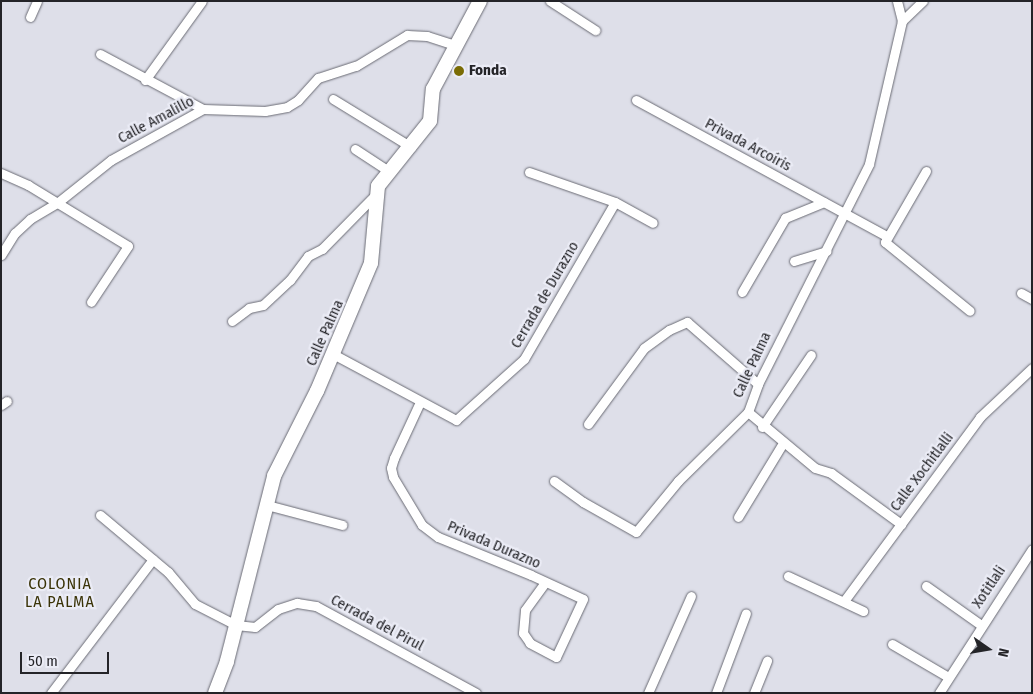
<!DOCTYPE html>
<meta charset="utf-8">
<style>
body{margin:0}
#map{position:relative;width:1033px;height:694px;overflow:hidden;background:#dedfe9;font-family:"Fira Sans Condensed",sans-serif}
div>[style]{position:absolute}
.roads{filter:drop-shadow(0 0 1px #6a6b74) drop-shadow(0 0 1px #6a6b74)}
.street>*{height:9px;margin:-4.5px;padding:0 4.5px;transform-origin:4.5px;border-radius:4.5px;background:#fff}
.secondary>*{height:14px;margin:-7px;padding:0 7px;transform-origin:7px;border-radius:7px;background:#fff}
.dots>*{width:14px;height:14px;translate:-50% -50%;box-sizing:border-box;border:2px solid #ebecf6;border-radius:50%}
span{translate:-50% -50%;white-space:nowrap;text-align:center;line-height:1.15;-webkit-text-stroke:4.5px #ebecf6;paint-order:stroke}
.poi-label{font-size:15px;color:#242428;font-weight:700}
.left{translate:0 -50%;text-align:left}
.street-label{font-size:15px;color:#242428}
.neighbourhood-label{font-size:16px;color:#3a3307;letter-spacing:1px}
.frame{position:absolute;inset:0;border:2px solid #242428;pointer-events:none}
.north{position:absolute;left:963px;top:624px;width:50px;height:50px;-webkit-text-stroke:4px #ebecf6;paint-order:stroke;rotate:103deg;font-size:14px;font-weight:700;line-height:20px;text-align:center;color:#242428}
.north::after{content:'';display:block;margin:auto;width:18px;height:22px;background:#242428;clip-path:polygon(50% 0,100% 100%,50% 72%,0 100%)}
.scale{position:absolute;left:20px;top:652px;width:89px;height:22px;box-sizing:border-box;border:2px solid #242428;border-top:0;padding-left:6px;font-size:15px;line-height:18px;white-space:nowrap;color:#242428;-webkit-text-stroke:4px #ebecf6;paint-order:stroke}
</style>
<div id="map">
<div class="roads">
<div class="street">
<i style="left:550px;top:1px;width:54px;rotate:32.8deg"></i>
<i style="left:30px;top:17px;width:17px;rotate:-66deg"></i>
<i style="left:902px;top:21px;width:29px;rotate:-44deg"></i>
<i style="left:100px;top:54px;width:117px;rotate:28.1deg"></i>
<i style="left:145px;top:80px;width:97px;rotate:-54.2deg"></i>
<i style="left:333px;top:99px;width:92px;rotate:31.6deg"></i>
<i style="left:636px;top:100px;width:285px;rotate:28.5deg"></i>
<i style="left:355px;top:149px;width:42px;rotate:33.3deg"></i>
<i style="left:926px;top:171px;width:82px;rotate:120deg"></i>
<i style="left:885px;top:242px;width:109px;rotate:39.1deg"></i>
<i style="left:529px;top:172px;width:91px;rotate:19.2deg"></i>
<i style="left:615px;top:202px;width:43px;rotate:28.9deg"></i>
<i style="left:1px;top:173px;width:30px;rotate:24deg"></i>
<i style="left:28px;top:185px;width:117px;rotate:31.4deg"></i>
<i style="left:128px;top:246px;width:67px;rotate:123.5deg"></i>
<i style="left:1px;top:255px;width:26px;rotate:-58deg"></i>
<i style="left:15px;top:233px;width:21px;rotate:-43deg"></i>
<i style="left:30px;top:219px;width:31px;rotate:-31deg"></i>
<i style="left:57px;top:203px;width:69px;rotate:-38.5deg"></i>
<i style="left:111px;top:160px;width:105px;rotate:-29deg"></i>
<i style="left:203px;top:109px;width:62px;rotate:1.8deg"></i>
<i style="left:265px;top:111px;width:22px;rotate:-10deg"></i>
<i style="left:287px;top:107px;width:13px;rotate:-32deg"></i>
<i style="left:298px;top:100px;width:30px;rotate:-48deg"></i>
<i style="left:318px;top:78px;width:40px;rotate:-18deg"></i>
<i style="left:356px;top:66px;width:60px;rotate:-31.3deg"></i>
<i style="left:407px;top:35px;width:20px;rotate:3deg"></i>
<i style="left:427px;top:36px;width:32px;rotate:18deg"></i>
<i style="left:794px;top:261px;width:34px;rotate:-17deg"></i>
<i style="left:742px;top:292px;width:86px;rotate:-59.8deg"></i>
<i style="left:785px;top:218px;width:42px;rotate:-22.3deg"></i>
<i style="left:1021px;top:293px;width:13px;rotate:29deg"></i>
<i style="left:232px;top:321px;width:21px;rotate:-37deg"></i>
<i style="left:249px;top:308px;width:14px;rotate:-12deg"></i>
<i style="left:263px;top:305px;width:37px;rotate:-43deg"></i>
<i style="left:290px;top:280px;width:30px;rotate:-53deg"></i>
<i style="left:308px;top:256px;width:16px;rotate:-27deg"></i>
<i style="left:322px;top:249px;width:76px;rotate:-45.5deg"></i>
<i style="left:333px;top:354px;width:140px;rotate:28.2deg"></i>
<i style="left:456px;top:420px;width:91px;rotate:-41.9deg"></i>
<i style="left:524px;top:359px;width:181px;rotate:-59.9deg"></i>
<i style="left:420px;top:402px;width:62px;rotate:114.9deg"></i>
<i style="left:394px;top:458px;width:10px;rotate:107deg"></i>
<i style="left:391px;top:468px;width:9px;rotate:77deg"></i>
<i style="left:393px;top:477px;width:56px;rotate:58.9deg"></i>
<i style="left:422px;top:525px;width:20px;rotate:37deg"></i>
<i style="left:438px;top:537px;width:100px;rotate:22.2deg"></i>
<i style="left:531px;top:575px;width:57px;rotate:24.8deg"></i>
<i style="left:583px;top:599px;width:64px;rotate:115deg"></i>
<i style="left:556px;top:657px;width:30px;rotate:-152deg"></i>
<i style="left:530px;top:643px;width:12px;rotate:-125deg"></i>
<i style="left:523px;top:633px;width:23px;rotate:-85deg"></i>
<i style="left:525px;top:610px;width:34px;rotate:-54deg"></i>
<i style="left:1px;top:405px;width:7px;rotate:-34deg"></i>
<i style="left:748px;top:412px;width:87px;rotate:39.9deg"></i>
<i style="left:815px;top:468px;width:17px;rotate:17deg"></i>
<i style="left:831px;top:473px;width:87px;rotate:36.1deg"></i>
<i style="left:588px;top:424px;width:94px;rotate:-53.6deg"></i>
<i style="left:644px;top:348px;width:31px;rotate:-36deg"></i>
<i style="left:669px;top:330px;width:20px;rotate:-24deg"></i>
<i style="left:687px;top:322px;width:94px;rotate:41.1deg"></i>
<i style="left:762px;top:427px;width:87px;rotate:-55.8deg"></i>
<i style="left:554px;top:481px;width:36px;rotate:36deg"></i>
<i style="left:583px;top:502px;width:61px;rotate:29.5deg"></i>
<i style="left:636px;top:532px;width:66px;rotate:-50.5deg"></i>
<i style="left:678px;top:481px;width:98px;rotate:-44.6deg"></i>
<i style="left:748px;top:412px;width:30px;rotate:-70deg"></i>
<i style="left:758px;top:384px;width:246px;rotate:-63.2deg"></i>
<i style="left:869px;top:164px;width:147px;rotate:-77deg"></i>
<i style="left:902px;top:21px;width:21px;rotate:-104deg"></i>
<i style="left:267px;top:505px;width:78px;rotate:14.9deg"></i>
<i style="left:100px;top:515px;width:89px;rotate:40deg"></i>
<i style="left:168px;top:572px;width:42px;rotate:49.8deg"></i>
<i style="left:195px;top:604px;width:46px;rotate:27.1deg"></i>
<i style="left:236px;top:625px;width:19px;rotate:6deg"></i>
<i style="left:255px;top:627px;width:29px;rotate:-38deg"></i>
<i style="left:278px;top:609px;width:20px;rotate:-18deg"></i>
<i style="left:297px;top:603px;width:19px;rotate:9deg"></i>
<i style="left:316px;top:606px;width:182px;rotate:28.5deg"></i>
<i style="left:738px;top:517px;width:87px;rotate:-58.7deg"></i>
<i style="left:788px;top:576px;width:83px;rotate:25deg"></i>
<i style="left:926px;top:586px;width:67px;rotate:35.3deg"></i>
<i style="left:844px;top:601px;width:229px;rotate:-53.5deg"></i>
<i style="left:980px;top:417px;width:71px;rotate:-43.3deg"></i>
<i style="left:892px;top:644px;width:65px;rotate:30.5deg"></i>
<i style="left:51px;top:693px;width:168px;rotate:-52.7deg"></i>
<i style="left:648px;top:693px;width:106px;rotate:-66.1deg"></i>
<i style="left:716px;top:693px;width:85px;rotate:-69.4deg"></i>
<i style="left:754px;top:693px;width:35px;rotate:-68deg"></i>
<i style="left:939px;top:693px;width:171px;rotate:-57.1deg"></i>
</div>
<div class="secondary">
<i style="left:215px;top:693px;width:34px;rotate:-69deg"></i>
<i style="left:227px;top:661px;width:191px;rotate:-75.7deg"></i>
<i style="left:274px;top:476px;width:95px;rotate:-63.2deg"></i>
<i style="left:317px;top:391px;width:139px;rotate:-67.1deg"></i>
<i style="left:371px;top:263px;width:77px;rotate:-84.8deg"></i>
<i style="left:378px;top:186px;width:83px;rotate:-51.3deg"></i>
<i style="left:430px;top:121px;width:32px;rotate:-85deg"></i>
<i style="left:433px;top:89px;width:100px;rotate:-61.9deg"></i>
</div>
</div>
<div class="dots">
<i style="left:459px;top:71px;background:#7a6c05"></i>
</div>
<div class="poi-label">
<span class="left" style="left:469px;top:71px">Fonda</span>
</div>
<div class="street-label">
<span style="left:156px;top:120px;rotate:-28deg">Calle Amalillo</span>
<span style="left:748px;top:145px;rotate:28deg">Privada Arcoíris</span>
<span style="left:545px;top:295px;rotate:-60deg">Cerrada de Durazno</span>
<span style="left:325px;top:333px;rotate:-66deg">Calle Palma</span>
<span style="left:752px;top:365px;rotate:-65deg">Calle Palma</span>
<span style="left:922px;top:472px;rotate:-53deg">Calle Xochitlalli</span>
<span style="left:494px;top:545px;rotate:23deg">Privada Durazno</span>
<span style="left:989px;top:587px;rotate:-56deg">Xotitlali</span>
<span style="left:377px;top:623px;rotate:28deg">Cerrada del Pirul</span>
</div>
<div class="neighbourhood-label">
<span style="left:60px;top:593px">COLONIA<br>LA PALMA</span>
</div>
<div class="frame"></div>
<div class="north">N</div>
<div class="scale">50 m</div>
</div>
